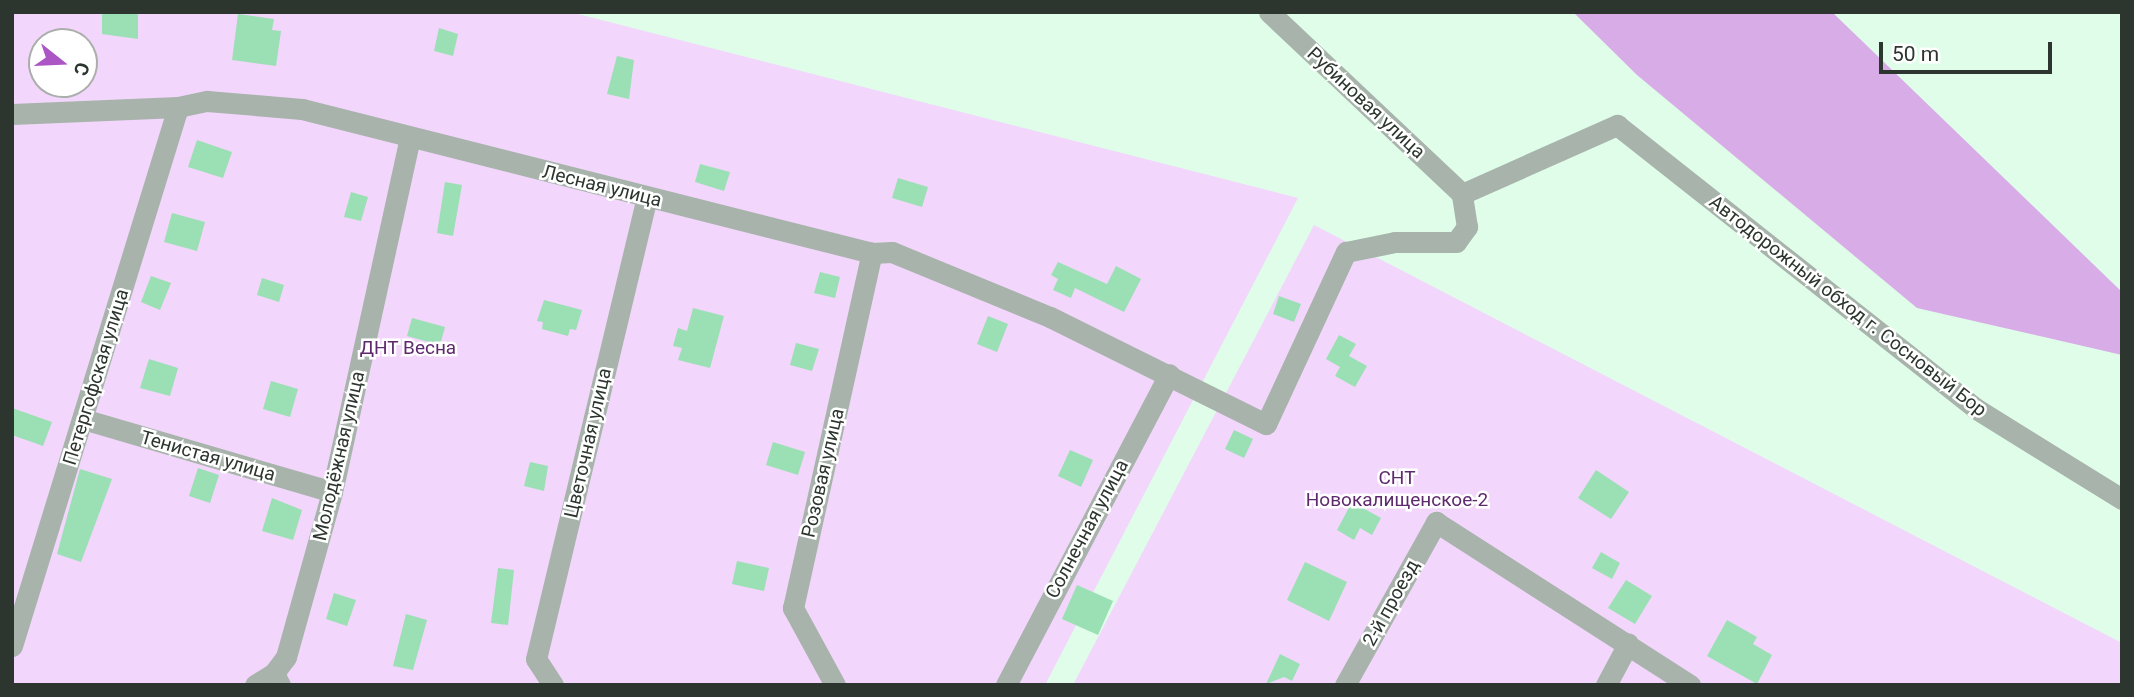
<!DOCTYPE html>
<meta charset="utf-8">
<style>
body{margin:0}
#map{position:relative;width:2134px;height:697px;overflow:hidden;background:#e0fdea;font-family:Roboto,sans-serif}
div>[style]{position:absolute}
.green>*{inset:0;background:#f2d6fb}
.forest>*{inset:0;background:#d8ace6}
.building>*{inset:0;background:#9ae0b4}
.minor>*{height:21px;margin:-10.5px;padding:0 10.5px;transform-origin:10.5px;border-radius:10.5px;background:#a7b3ab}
span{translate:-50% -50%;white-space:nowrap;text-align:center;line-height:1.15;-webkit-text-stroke:5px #fff;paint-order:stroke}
.street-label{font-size:19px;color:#2c362f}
.park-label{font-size:19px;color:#5f296e}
.frame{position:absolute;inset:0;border:14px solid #2c362f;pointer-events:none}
.north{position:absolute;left:28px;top:28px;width:70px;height:70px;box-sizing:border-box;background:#fff;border:2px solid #abafac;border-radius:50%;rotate:108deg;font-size:19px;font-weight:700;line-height:28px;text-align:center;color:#2c362f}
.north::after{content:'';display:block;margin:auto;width:24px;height:32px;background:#ab56c4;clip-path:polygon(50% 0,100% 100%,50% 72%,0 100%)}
.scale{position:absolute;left:1879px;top:42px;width:173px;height:32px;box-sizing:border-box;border:4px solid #2c362f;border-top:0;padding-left:9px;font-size:21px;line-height:24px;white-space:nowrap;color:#2c362f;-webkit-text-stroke:5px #fff;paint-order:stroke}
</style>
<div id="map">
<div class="green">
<i style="clip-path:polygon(evenodd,12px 12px,570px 12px,1298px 198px,1045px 685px,12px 685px,12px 12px,42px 42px,84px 42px,84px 84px,42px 84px,42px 42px)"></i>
<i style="clip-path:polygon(1314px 225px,2122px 643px,2122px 685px,1073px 685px)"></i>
</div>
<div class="forest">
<i style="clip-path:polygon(1573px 12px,1832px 12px,2122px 292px,2122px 355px,1917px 308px,1637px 75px)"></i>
</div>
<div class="building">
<i style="clip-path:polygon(102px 12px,138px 12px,138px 39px,102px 34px)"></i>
<i style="clip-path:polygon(238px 14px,274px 19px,272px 30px,281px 31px,276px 66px,232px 60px)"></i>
<i style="clip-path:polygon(439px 28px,458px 34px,453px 56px,434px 51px)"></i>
<i style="clip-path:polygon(617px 56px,634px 60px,629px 99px,607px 94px)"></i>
<i style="clip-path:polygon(197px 140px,232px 152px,223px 178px,188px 167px)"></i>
<i style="clip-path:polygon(700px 164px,730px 172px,724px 191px,695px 182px)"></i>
<i style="clip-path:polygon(898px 178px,928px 187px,922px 207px,892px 198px)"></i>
<i style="clip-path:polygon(445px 182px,462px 185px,453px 236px,437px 233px)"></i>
<i style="clip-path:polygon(351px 192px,368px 197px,361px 221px,344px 217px)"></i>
<i style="clip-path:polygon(172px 213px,205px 222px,197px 251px,164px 242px)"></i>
<i style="clip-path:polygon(1058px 262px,1107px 284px,1116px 266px,1141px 279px,1124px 312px,1075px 288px,1071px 298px,1053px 290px,1058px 279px,1051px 275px)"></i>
<i style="clip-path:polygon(820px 272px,840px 277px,835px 298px,814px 293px)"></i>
<i style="clip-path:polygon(151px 276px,171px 283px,160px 310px,141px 302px)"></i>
<i style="clip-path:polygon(262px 278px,284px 285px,279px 302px,257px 295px)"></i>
<i style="clip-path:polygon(1279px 296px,1301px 304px,1294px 322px,1273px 314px)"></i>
<i style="clip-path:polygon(544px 300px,582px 310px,576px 330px,570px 329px,568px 336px,542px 329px,543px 322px,537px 321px)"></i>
<i style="clip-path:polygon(693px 308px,724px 316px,710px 368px,678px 360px,682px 348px,673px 346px,678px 328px,687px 331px)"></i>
<i style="clip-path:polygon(988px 316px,1008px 324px,997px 352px,977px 344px)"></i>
<i style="clip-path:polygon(412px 318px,445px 327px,440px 345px,407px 336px)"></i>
<i style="clip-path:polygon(1339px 335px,1356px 344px,1349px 356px,1367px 366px,1355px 387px,1335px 376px,1340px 367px,1326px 359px)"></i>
<i style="clip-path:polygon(796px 343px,819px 349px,812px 371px,790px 365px)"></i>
<i style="clip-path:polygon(149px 359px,178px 368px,170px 396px,140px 388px)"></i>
<i style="clip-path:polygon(271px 381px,298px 389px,290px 417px,263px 409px)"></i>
<i style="clip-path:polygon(12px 408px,52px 422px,43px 446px,12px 435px)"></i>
<i style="clip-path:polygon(1234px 430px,1253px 439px,1244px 458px,1225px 449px)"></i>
<i style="clip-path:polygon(773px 442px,805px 452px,798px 475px,766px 465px)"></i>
<i style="clip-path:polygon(1070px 450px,1093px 460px,1081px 487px,1058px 476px)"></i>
<i style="clip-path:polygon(530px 462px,548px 466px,544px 491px,524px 486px)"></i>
<i style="clip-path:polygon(198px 468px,219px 475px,210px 503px,189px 496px)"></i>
<i style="clip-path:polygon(80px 469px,112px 479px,81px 562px,57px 554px)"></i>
<i style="clip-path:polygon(1596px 470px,1629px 492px,1611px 519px,1578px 498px)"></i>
<i style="clip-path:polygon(272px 498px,302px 510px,293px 540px,262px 531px)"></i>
<i style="clip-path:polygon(1352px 502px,1381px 518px,1372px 535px,1360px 528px,1354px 540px,1337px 530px)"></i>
<i style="clip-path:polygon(1601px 552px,1620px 563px,1612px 579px,1592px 568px)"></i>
<i style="clip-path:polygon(737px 561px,769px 568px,764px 591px,732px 584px)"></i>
<i style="clip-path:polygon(1305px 562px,1347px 582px,1329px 621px,1287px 600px)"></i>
<i style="clip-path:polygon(498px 568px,514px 570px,508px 625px,491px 623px)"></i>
<i style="clip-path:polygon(1626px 580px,1652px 596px,1635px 624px,1608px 608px)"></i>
<i style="clip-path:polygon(1077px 585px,1113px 601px,1098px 635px,1062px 619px)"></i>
<i style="clip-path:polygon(334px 593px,356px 600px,347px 626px,326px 619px)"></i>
<i style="clip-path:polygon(406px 614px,427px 620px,413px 670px,393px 666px)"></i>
<i style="clip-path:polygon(1727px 620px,1757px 637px,1753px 644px,1772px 655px,1757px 684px,1707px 656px)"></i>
<i style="clip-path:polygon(1280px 654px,1300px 664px,1292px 681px,1284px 677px,1266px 684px)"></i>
</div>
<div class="minor">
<i style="left:1269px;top:12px;width:265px;rotate:43.3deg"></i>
<i style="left:12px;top:114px;width:166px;rotate:-2.4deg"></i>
<i style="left:178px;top:107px;width:30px;rotate:-12deg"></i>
<i style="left:207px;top:101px;width:95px;rotate:4.8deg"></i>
<i style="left:302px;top:109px;width:588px;rotate:14.18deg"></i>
<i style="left:872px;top:253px;width:20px;rotate:-3deg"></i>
<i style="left:892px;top:252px;width:171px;rotate:22.4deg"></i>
<i style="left:1050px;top:317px;width:241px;rotate:26.4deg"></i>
<i style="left:1266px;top:424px;width:190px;rotate:-65.1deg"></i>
<i style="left:1346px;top:252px;width:50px;rotate:-11.5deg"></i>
<i style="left:1395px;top:242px;width:61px"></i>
<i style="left:1456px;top:242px;width:19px;rotate:-54deg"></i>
<i style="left:1467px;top:227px;width:33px;rotate:-99deg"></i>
<i style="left:1462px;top:194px;width:170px;rotate:-24deg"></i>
<i style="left:1617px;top:125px;width:456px;rotate:38.3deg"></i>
<i style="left:1975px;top:408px;width:173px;rotate:31.8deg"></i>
<i style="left:83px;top:419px;width:259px;rotate:16.3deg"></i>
<i style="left:12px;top:646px;width:564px;rotate:-72.88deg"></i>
<i style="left:255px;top:685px;width:22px;rotate:-32deg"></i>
<i style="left:280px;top:685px;width:13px;rotate:-117deg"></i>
<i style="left:274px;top:673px;width:20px;rotate:-53deg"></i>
<i style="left:286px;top:657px;width:171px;rotate:-74.4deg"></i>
<i style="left:332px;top:492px;width:362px;rotate:-77.6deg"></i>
<i style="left:553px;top:685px;width:31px;rotate:-123deg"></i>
<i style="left:536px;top:659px;width:475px;rotate:-76.5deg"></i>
<i style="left:835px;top:685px;width:88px;rotate:-118.6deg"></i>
<i style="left:793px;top:608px;width:364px;rotate:-77.5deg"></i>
<i style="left:1006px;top:685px;width:351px;rotate:-62.3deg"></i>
<i style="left:1345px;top:685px;width:187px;rotate:-60.8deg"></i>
<i style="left:1436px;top:522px;width:302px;rotate:32.7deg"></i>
<i style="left:1606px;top:685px;width:47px;rotate:-61.8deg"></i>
</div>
<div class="street-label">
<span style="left:1366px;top:103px;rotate:43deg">Рубиновая улица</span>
<span style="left:602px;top:186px;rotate:14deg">Лесная улица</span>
<span style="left:1848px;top:306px;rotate:38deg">Автодорожный обход г. Сосновый Бор</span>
<span style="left:96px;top:377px;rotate:-73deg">Петергофская улица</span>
<span style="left:588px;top:443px;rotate:-77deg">Цветочная улица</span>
<span style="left:208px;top:456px;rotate:16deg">Тенистая улица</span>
<span style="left:339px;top:456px;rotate:-77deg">Молодёжная улица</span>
<span style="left:823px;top:473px;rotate:-77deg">Розовая улица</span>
<span style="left:1087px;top:529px;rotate:-62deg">Солнечная улица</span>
<span style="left:1391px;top:603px;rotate:-61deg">2-й проезд</span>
</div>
<div class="park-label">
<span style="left:408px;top:348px">ДНТ Весна</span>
<span style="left:1397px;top:489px">СНТ<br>Новокалищенское-2</span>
</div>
<div class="frame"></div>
<div class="north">С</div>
<div class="scale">50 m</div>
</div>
